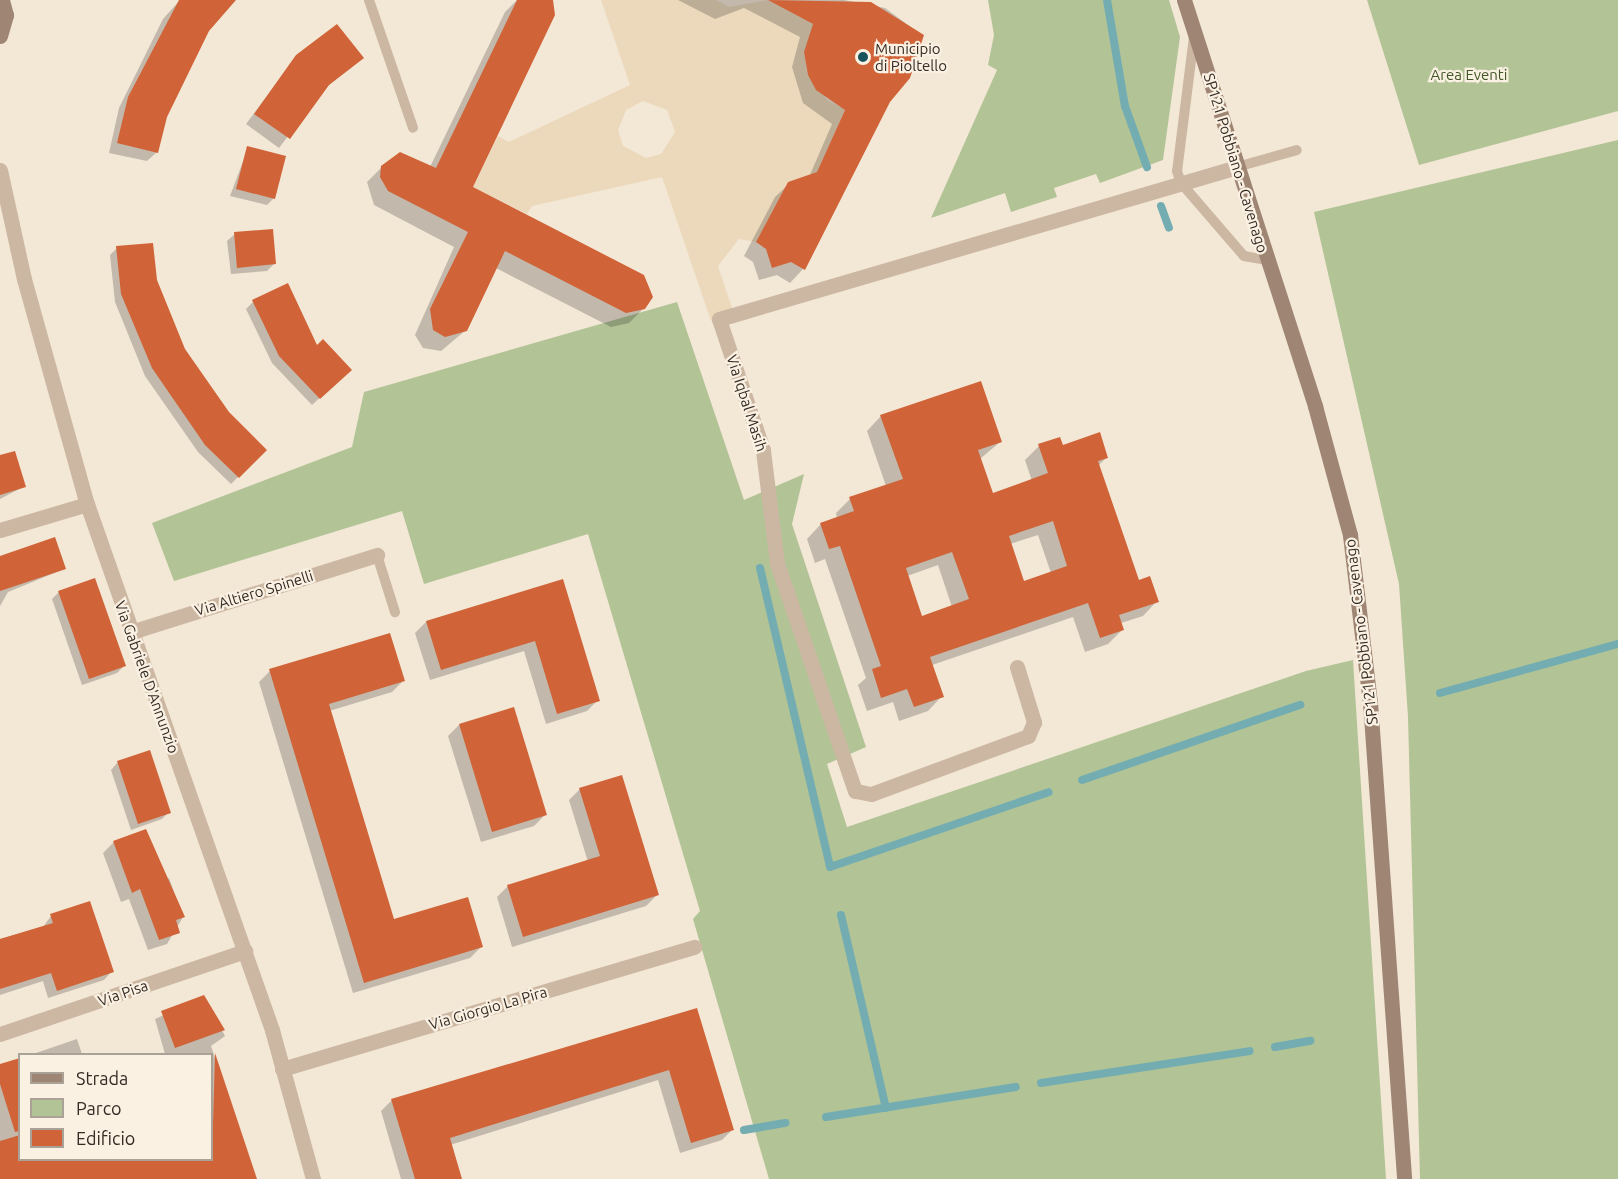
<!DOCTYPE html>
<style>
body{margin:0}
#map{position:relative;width:1618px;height:1179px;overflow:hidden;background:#f3e7d6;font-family:Ubuntu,sans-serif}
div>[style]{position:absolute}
.green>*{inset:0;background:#b2c396}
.plaza>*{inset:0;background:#ecd9bc}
.shadow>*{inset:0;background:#0003}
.stream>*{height:8px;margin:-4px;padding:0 4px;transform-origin:4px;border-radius:4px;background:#73adb2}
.building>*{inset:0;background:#d06337}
.lane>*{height:10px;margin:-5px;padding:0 5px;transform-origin:5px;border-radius:5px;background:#ccb7a2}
.street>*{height:15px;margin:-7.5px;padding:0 7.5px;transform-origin:7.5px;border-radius:7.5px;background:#ccb7a2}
.secondary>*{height:15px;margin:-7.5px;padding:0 7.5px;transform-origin:7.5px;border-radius:7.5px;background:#9f8573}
.dots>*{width:16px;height:16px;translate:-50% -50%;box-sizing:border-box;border:3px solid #faf1e3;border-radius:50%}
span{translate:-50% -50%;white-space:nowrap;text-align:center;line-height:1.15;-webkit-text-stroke:4.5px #faf1e3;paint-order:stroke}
.poi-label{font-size:15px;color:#352b25}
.left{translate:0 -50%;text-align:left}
.park-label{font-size:15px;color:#425627}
.street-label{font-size:15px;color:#352b25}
.legend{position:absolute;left:18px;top:1053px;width:195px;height:108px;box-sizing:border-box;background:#faf1e3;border:2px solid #aba297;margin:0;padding:8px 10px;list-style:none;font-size:18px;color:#352b25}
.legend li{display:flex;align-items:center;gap:12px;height:30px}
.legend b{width:30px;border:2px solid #aba297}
</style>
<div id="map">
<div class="green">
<i style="clip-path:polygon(988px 0,1169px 0,1180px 37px,1163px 160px,1100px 183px,1096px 174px,1054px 188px,1057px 197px,1011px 212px,1005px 193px,931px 218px,997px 70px,988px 65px,994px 35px)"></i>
<i style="clip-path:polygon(1367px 0,1618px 0,1618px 111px,1419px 165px)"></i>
<i style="clip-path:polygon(1618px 140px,1618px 1179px,1420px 1179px,1408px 717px,1399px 584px,1314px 212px)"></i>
<i style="clip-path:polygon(677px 302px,744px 500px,804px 474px,792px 524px,866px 747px,827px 764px,847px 827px,1306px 671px,1353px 660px,1386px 1179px,769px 1179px,693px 919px,700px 911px,588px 534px,424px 584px,402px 511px,174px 581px,152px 523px,352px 447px,364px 392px)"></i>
</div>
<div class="plaza">
<i style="clip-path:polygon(evenodd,601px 0,716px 0,729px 7px,768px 0,814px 25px,804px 52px,808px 75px,828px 101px,845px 109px,817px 172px,788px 182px,756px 242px,739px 239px,718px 266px,734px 314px,711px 321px,662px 177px,532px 206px,527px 214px,473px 187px,498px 136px,509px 142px,630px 85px,601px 0,643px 101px,667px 110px,675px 132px,661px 154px,646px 158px,623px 146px,618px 130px,626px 110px,643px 101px)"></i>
</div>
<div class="shadow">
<i style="clip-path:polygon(180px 0,234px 0,208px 30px,165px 116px,157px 152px,147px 161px,109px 153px,119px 108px,163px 19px)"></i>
<i style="clip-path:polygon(517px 0,551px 0,471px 188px,644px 308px,629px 323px,611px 327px,496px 268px,466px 330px,441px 351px,423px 348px,415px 335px,454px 247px,374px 205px,367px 182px,382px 167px,430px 167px,505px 12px)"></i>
<i style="clip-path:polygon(678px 0,844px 0,885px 8px,923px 36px,803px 269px,790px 283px,777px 275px,759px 280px,753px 262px,744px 256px,775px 197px,789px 184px,809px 177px,832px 124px,803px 103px,792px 67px,800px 37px,744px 8px,715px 19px)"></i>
<i style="clip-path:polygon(297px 56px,362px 58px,324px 89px,279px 148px,246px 124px)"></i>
<i style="clip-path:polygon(248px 148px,274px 198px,267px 205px,230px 196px)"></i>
<i style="clip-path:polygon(235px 234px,275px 263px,267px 271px,231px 274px,227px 241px)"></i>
<i style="clip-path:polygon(117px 248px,155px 280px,184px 350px,228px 413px,265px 450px,231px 484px,198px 452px,145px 376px,115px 302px,110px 255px)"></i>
<i style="clip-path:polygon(253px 302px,350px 370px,312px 405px,272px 363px,246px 309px)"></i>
<i style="clip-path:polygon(evenodd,881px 416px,1000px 442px,980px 459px,992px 494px,1032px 481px,1025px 460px,1039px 446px,1107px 457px,1098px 466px,1138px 582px,1157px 601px,1143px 616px,1121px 623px,1123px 629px,1108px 644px,1085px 652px,1073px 617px,932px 665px,942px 696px,928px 711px,899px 721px,893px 702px,867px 711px,858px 685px,866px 678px,825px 559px,815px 563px,807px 539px,821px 524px,837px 518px,836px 513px,850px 499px,886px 486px,867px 431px,881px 416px,1038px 535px,1051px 573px,1023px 583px,1010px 544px,1038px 535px,881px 416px,938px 565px,952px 607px,921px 618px,907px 576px,938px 565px)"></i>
<i style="clip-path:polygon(0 457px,25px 486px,0 499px)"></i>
<i style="clip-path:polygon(0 557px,64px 569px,8px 592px,0 606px)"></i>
<i style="clip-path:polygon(562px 581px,598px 700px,587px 711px,546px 724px,524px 651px,430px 680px,415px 633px,426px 622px)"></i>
<i style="clip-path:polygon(59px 592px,124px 666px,117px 673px,82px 685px,52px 599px)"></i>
<i style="clip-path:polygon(270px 671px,403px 681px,392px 692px,329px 711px,393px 921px,481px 947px,470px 958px,353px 993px,259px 682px)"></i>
<i style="clip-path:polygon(459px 725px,545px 815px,534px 826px,481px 842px,448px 736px)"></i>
<i style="clip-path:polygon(118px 762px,169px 812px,162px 819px,131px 830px,111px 770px)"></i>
<i style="clip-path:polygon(580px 789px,657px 895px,646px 906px,512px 947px,497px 897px,508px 886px,588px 862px,569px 800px)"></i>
<i style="clip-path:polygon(114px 842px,163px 881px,169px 878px,183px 917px,167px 944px,148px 950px,129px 899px,121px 902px,103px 853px)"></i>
<i style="clip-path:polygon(51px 916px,112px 971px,104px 980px,48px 998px,43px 981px,0 995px,0 939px,43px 927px)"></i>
<i style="clip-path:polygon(204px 997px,225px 1036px,211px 1046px,256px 1179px,0 1179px,0 1066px,20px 1059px,20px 1160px,212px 1160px,212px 1054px,165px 1054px,155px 1019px)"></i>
<i style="clip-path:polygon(696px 1010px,733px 1129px,722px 1140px,680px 1153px,658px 1080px,450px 1145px,460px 1179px,401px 1179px,381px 1111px,392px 1100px)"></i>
<i style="clip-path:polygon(77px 1039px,82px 1054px,33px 1054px)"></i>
</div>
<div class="stream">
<i style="left:1107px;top:0;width:108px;rotate:80.4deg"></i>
<i style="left:1125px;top:106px;width:65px;rotate:70.2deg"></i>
<i style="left:1161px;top:206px;width:23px;rotate:70deg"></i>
<i style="left:760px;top:568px;width:307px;rotate:76.8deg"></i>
<i style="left:830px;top:867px;width:231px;rotate:-18.9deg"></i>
<i style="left:1440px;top:693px;width:185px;rotate:-15.4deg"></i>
<i style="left:1082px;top:780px;width:231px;rotate:-19deg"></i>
<i style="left:841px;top:915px;width:198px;rotate:76.9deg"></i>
<i style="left:1275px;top:1047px;width:36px;rotate:-10deg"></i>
<i style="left:1041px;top:1083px;width:211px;rotate:-8.7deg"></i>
<i style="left:826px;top:1117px;width:192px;rotate:-9deg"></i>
<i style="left:744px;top:1130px;width:42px;rotate:-9.7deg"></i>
</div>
<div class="building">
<i style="clip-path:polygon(179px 0,236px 0,209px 31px,167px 117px,158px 153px,117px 143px,128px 97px)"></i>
<i style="clip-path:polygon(517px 0,553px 0,555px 15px,473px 187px,644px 275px,653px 297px,645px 309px,626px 313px,505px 251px,467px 331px,445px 337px,433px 330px,430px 309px,468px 232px,388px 191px,380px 177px,381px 166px,400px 152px,436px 168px)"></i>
<i style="clip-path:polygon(768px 0,871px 2px,924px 35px,910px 78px,890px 102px,805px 270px,791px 262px,772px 268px,766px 249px,756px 242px,788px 182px,817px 172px,845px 110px,816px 90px,808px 75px,804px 52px,813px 24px)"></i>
<i style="clip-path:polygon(337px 24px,364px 58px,329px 85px,290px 139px,254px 114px,296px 55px)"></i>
<i style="clip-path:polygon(247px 146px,286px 156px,275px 199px,236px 189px)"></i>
<i style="clip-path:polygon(273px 229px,276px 264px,237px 268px,234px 232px)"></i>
<i style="clip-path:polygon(153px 243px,157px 280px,185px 349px,229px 412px,267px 450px,239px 478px,205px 445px,152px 368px,121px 294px,116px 246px)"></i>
<i style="clip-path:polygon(288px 283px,317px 345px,323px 339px,352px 370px,320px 399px,279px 356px,252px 300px)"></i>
<i style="clip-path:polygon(evenodd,981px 381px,1002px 442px,978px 450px,993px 493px,1048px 473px,1038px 444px,1060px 437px,1063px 445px,1100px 432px,1108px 458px,1098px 461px,1139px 580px,1150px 576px,1159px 602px,1119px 615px,1124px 630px,1100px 638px,1088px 603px,930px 657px,944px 697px,914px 707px,907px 689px,881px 698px,872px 669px,881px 666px,840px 546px,829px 549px,820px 523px,854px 511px,849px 497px,903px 479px,880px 415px,981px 381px,1053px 521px,1067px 566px,1024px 581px,1009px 536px,1053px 521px,981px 381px,952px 552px,969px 599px,922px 616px,906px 568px,952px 552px)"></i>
<i style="clip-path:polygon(15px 451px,26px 487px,0 495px,0 455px)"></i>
<i style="clip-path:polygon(55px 537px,66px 569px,0 591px,0 556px)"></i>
<i style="clip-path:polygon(95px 578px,126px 666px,89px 679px,58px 591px)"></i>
<i style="clip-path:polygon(563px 579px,600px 701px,557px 714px,535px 641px,441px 670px,426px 621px)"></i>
<i style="clip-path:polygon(390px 633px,405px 681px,329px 704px,394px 919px,468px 897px,483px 947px,364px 983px,269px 669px)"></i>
<i style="clip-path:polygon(514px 707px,547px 815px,492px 832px,459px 724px)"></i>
<i style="clip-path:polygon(150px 750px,171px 813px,138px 824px,117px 761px)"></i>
<i style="clip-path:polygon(622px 775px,659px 895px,523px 937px,507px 885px,600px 856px,579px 788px)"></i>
<i style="clip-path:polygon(146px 829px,185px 917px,176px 920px,180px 933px,159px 940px,140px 889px,132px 893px,113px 841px)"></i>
<i style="clip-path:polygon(90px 901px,114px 972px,57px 991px,51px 973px,0 989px,0 939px,53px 923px,50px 914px)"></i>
<i style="clip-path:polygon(204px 995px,225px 1030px,175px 1048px,161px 1011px)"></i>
<i style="clip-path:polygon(697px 1008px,734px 1130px,691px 1143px,669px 1070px,450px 1138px,462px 1179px,415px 1179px,391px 1099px)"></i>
<i style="clip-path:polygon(215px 1053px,257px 1179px,0 1179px,0 1141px,20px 1135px,20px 1160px,212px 1160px)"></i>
<i style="clip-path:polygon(20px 1058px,20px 1131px,15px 1132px,0 1084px,0 1064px)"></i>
</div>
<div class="lane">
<i style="left:369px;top:0;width:135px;rotate:71deg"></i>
<i style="left:1194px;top:37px;width:135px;rotate:97.2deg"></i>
<i style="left:1177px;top:171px;width:13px;rotate:72deg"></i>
<i style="left:1181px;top:183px;width:96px;rotate:49.2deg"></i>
<i style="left:1244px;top:256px;width:22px;rotate:10deg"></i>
<i style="left:1237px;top:167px;width:62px;rotate:-15.8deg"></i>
<i style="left:377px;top:555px;width:60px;rotate:72.5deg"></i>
</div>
<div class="street">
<i style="left:0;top:170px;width:112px;rotate:77.6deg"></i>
<i style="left:24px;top:279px;width:234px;rotate:74.4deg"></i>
<i style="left:87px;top:504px;width:558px;rotate:70.62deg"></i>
<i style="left:272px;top:1030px;width:155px;rotate:74.6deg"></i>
<i style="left:0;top:530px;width:91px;rotate:-16.6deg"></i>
<i style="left:131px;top:632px;width:258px;rotate:-17.4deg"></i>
<i style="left:1017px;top:667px;width:58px;rotate:72.8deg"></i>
<i style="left:1034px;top:722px;width:15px;rotate:113deg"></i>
<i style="left:1028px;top:736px;width:167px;rotate:159.7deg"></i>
<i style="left:871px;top:794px;width:16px;rotate:-169deg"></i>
<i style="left:855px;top:791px;width:241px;rotate:-108.9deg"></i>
<i style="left:777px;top:563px;width:114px;rotate:-97.1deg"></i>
<i style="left:763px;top:450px;width:138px;rotate:-108.6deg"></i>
<i style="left:719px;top:319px;width:540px;rotate:-16.35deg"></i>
<i style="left:0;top:1034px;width:259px;rotate:-18.7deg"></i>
<i style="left:282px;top:1069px;width:430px;rotate:-16.5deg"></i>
</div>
<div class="secondary">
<i style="left:1184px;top:0;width:427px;rotate:72.1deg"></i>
<i style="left:1315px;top:406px;width:134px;rotate:74.8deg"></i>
<i style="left:1350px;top:535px;width:168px;rotate:83.2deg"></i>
<i style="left:1370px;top:702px;width:478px;rotate:85.9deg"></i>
<i style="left:0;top:36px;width:22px;rotate:-74deg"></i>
<i style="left:6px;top:15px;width:16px;rotate:-105deg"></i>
</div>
<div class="dots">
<i style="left:863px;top:57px;background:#17535a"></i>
</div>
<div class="poi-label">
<span class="left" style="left:875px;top:57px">Municipio<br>di Pioltello</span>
</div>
<div class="park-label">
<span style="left:1469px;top:75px">Area Eventi</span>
</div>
<div class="street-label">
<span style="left:1236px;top:163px;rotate:73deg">SP121 Pobbiano - Cavenago</span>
<span style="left:747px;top:403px;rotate:72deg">Via Iqbal Masih</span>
<span style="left:254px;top:593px;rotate:-17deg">Via Altiero Spinelli</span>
<span style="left:1361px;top:632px;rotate:-97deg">SP121 Pobbiano - Cavenago</span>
<span style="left:147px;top:677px;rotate:70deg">Via Gabriele D'Annunzio</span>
<span style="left:123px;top:993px;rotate:-19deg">Via Pisa</span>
<span style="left:488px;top:1008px;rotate:-16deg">Via Giorgio La Pira</span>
</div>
<ul class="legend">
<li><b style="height:8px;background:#9f8573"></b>Strada</li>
<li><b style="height:16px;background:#b2c396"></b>Parco</li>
<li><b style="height:16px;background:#d06337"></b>Edificio</li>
</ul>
</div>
